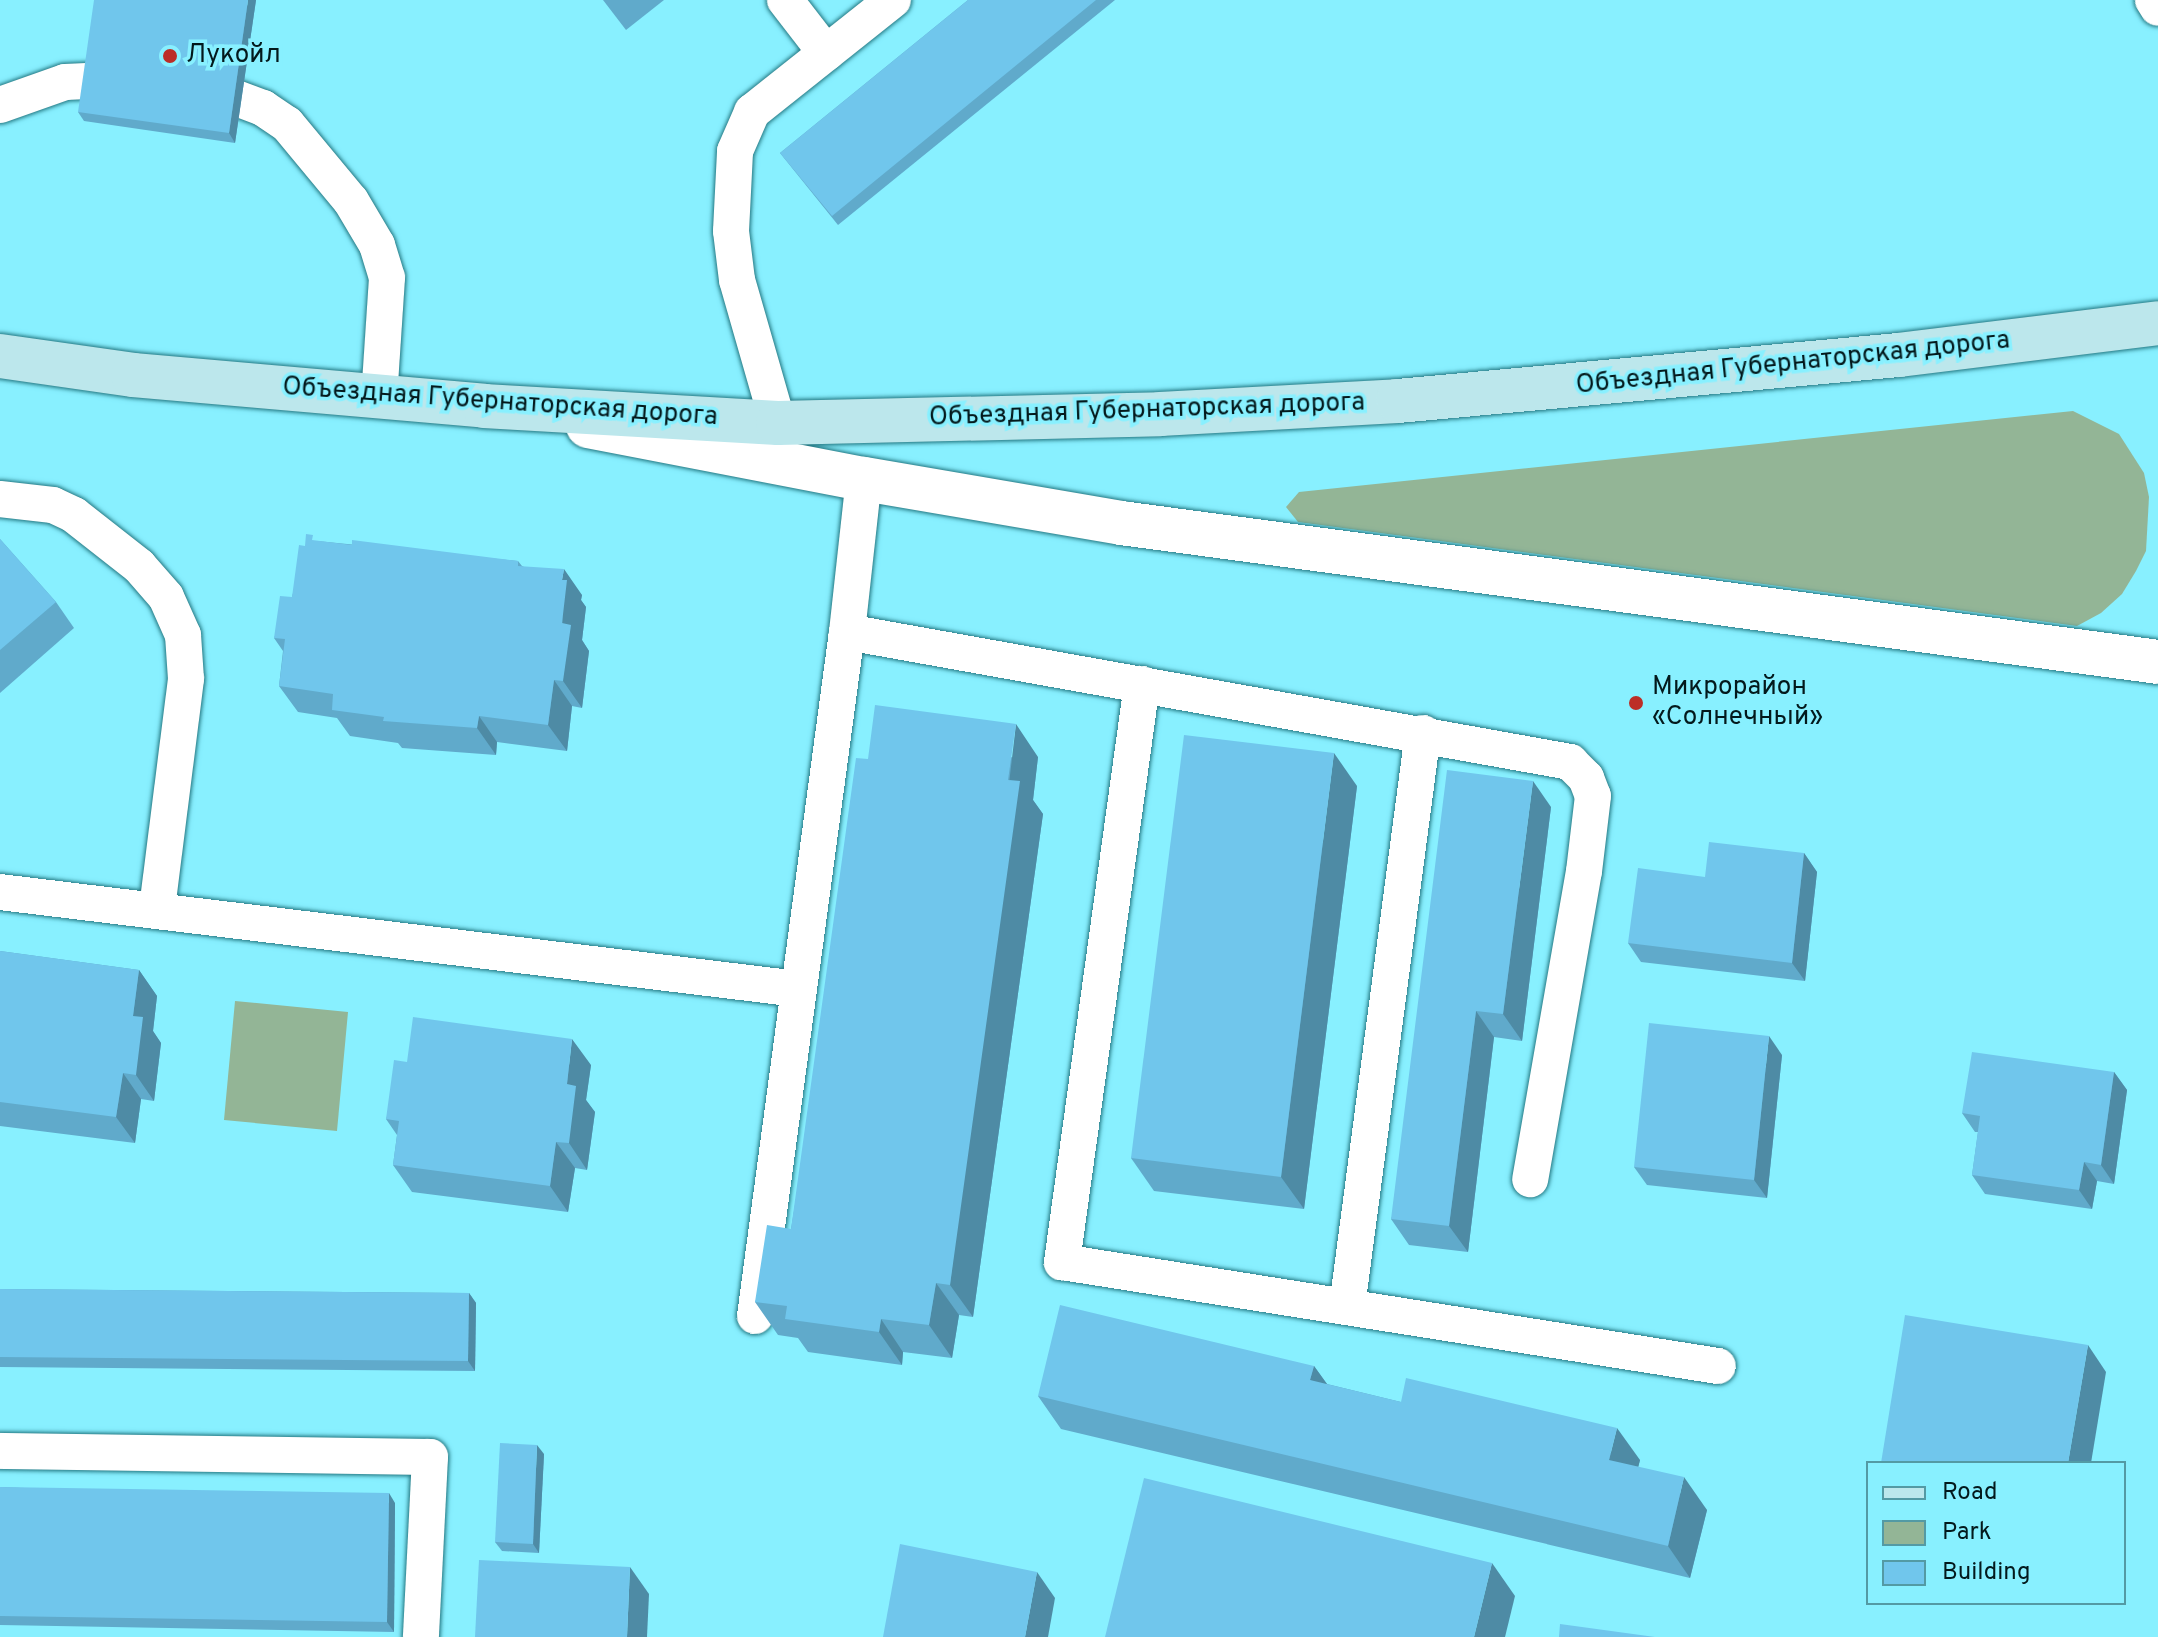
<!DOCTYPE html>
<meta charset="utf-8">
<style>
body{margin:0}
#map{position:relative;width:2158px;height:1637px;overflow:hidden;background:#88f0ff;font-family:Overpass,sans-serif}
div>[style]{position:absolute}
.green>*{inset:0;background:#93b596}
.roads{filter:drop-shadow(0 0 2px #247883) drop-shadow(0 0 2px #247883)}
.service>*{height:36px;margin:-18px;padding:0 18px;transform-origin:18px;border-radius:18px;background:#fff}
.minor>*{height:44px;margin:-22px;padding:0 22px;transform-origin:22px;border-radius:22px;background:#fff}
.secondary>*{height:44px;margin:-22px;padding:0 22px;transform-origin:22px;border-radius:22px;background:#bce7ec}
.wall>*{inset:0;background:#60aacb}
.shaded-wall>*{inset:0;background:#4e8ba5}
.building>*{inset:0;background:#70c6ec}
.dots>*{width:22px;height:22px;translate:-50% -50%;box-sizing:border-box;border:4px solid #88f0ff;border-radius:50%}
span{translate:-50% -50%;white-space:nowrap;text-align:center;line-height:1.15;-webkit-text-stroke:7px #88f0ff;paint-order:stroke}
.poi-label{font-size:26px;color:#03191c}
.left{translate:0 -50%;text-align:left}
.street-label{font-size:26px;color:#03191c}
.legend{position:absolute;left:1866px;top:1461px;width:260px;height:144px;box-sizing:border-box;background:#88f0ff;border:2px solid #539aa4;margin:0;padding:10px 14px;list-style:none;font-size:24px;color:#03191c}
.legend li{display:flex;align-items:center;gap:16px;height:40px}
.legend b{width:40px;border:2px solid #539aa4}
</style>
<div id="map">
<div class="green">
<i style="clip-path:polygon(2073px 411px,2119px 434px,2144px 473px,2149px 497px,2146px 551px,2136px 571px,2122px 594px,2101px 613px,2077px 626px,1298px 522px,1286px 507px,1299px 492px)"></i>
<i style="clip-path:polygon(235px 1001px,348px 1012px,337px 1131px,224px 1120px)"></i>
</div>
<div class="roads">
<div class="service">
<i style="left:785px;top:0;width:67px;rotate:52.3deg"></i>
<i style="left:2153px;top:0;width:9px;rotate:58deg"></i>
<i style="left:193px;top:89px;width:30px;rotate:8deg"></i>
<i style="left:223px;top:93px;width:43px;rotate:20.6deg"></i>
<i style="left:263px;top:108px;width:29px;rotate:34deg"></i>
<i style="left:287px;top:124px;width:100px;rotate:50.3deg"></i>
<i style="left:351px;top:201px;width:51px;rotate:59.4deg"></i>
<i style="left:377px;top:245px;width:34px;rotate:73deg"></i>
<i style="left:387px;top:278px;width:119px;rotate:93.8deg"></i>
<i style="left:0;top:105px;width:69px;rotate:-19.5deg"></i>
<i style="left:65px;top:82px;width:66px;rotate:-2.6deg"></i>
<i style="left:778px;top:423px;width:149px;rotate:-106deg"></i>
<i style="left:737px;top:280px;width:49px;rotate:-97deg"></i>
<i style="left:731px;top:231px;width:80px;rotate:-87.1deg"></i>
<i style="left:735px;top:151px;width:43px;rotate:-66.4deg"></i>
<i style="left:752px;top:112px;width:180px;rotate:-38.5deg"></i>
<i style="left:0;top:499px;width:53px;rotate:6.5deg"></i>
<i style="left:53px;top:505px;width:23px;rotate:25deg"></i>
<i style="left:74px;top:515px;width:83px;rotate:38.1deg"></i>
<i style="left:139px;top:566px;width:41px;rotate:48.9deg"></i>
<i style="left:166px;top:597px;width:42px;rotate:65.9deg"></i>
<i style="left:183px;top:635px;width:44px;rotate:86.1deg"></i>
<i style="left:186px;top:679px;width:233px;rotate:97.2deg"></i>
<i style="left:847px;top:632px;width:735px;rotate:10.19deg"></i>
<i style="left:1570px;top:762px;width:23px;rotate:45deg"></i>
<i style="left:1586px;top:778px;width:19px;rotate:69deg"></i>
<i style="left:1593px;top:796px;width:76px;rotate:96.8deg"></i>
<i style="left:1584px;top:871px;width:313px;rotate:99.9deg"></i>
<i style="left:1142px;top:684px;width:584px;rotate:97.88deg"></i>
<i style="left:1062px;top:1262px;width:664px;rotate:9.01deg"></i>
<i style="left:0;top:892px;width:804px;rotate:6.93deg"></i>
<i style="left:1347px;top:1307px;width:579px;rotate:-82.46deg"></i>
<i style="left:755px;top:1316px;width:690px;rotate:-82.34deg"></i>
<i style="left:847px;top:632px;width:154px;rotate:-83.7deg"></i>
<i style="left:0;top:1451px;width:430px;rotate:0.8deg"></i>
<i style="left:430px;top:1457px;width:180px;rotate:92.9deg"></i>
</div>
<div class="minor">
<i style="left:588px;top:426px;width:281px;rotate:10.9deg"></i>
<i style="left:864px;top:479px;width:261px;rotate:9.7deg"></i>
<i style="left:1121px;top:523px;width:1046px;rotate:7.63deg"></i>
</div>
<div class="secondary">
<i style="left:0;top:356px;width:134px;rotate:8.1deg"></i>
<i style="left:133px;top:375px;width:352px;rotate:5deg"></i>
<i style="left:484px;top:406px;width:294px;rotate:3.3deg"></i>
<i style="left:778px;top:423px;width:382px;rotate:-1.3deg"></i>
<i style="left:1160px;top:414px;width:238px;rotate:-3.1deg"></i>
<i style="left:1398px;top:401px;width:503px;rotate:-5.25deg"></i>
<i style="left:1899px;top:355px;width:261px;rotate:-7deg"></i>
</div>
</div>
<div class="wall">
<i style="clip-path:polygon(256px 0,235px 143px,84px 121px,78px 112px)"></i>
<i style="clip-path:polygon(603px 0,664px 0,626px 30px)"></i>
<i style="clip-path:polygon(968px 0,1115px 0,838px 225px,780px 153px)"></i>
<i style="clip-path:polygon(0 539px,56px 602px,74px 628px,0 693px)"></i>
<i style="clip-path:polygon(317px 541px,518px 561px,522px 566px,582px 595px,581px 600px,586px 607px,582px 640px,589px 651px,582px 708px,572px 706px,567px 751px,497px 742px,496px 755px,402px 748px,398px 743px,350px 736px,337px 718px,298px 712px,279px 686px,283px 651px,274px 638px,292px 597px,305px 546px)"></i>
<i style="clip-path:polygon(1038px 757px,1033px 800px,1043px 814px,973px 1317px,959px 1315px,952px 1358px,903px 1352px,902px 1365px,808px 1352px,798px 1338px,778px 1335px,755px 1302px,791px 1229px,868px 759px)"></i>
<i style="clip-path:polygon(1357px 786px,1304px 1209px,1154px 1191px,1131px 1158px)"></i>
<i style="clip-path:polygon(1551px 807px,1522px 1041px,1494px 1037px,1468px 1252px,1409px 1245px,1391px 1219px)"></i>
<i style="clip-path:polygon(1804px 853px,1817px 872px,1805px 981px,1641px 962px,1628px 943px)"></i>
<i style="clip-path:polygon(0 951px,139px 970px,157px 996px,153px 1031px,161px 1043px,154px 1101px,141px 1099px,135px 1143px,0 1126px)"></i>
<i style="clip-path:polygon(1782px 1055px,1767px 1198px,1647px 1185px,1634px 1167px)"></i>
<i style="clip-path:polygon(407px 1062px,591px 1065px,586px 1100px,595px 1112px,587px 1170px,575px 1168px,568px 1212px,412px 1192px,393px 1165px,397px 1135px,386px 1119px)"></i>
<i style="clip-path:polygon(2114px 1072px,2127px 1090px,2114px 1184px,2097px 1181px,2092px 1209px,1985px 1194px,1972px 1175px,1978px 1132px,1975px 1132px,1962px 1113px)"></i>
<i style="clip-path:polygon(0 1289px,469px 1293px,476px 1303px,475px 1371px,0 1367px)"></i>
<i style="clip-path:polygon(1314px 1366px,1327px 1384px,1640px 1460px,1638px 1467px,1707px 1510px,1690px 1578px,1061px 1429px,1038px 1396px)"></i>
<i style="clip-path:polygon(544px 1454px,539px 1553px,502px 1551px,495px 1542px)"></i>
<i style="clip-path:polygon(0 1487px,395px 1503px,394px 1632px,0 1625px)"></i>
</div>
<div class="shaded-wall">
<i style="clip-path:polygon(248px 0,256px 0,235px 143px,229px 133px)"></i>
<i style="clip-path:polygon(564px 569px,582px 595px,581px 600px,586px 607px,582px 640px,589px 651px,582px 708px,563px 681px,562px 580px)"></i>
<i style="clip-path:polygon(554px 680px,572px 706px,567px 751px,548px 725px)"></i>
<i style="clip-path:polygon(479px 716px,497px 742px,496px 755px,477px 728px)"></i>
<i style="clip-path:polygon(1016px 724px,1038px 757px,1033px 800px,1043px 814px,973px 1317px,950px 1285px)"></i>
<i style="clip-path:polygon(1334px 753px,1357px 786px,1304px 1209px,1281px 1177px)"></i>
<i style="clip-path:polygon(1533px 781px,1551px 807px,1522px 1041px,1503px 1014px)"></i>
<i style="clip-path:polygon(1804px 853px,1817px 872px,1805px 981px,1792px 963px)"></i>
<i style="clip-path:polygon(139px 970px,157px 996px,153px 1031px,161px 1043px,154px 1101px,136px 1075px,133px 1016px)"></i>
<i style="clip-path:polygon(1476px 1011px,1494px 1037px,1468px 1252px,1449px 1226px)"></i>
<i style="clip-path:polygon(1769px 1036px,1782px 1055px,1767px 1198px,1754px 1180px)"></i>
<i style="clip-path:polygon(572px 1039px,591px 1065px,586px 1100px,595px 1112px,587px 1170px,569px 1143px,567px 1084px)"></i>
<i style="clip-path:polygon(2114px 1072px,2127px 1090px,2114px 1184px,2101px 1165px)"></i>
<i style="clip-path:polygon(123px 1073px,141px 1099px,135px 1143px,116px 1117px)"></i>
<i style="clip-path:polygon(556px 1142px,575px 1168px,568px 1212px,550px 1186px)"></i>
<i style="clip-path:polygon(2084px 1162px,2097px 1181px,2092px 1209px,2079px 1190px)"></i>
<i style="clip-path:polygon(936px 1283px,959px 1315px,952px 1358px,929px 1325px)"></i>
<i style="clip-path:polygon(469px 1293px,476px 1303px,475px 1371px,468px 1361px)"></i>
<i style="clip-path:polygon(881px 1319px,903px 1352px,902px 1365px,879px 1332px)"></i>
<i style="clip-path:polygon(2088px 1345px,2106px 1372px,2091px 1463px,2068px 1463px)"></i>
<i style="clip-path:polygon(1314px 1366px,1337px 1398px,1310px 1380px)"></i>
<i style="clip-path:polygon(1617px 1428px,1640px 1460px,1632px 1492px,1609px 1460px)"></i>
<i style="clip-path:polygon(537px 1445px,544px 1454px,539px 1553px,533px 1544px)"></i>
<i style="clip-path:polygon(1684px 1477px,1707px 1510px,1690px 1578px,1668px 1546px)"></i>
<i style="clip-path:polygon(389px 1493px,395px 1503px,394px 1632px,387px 1622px)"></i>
<i style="clip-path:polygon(1492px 1563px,1515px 1596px,1505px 1637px,1474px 1637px)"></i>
<i style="clip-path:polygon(630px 1567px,649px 1594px,647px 1637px,627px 1637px)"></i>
<i style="clip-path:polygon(1037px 1572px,1055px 1598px,1048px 1637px,1025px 1637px)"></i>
</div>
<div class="building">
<i style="clip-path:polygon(94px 0,248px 0,229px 133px,78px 112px)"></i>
<i style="clip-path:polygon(968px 0,1096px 0,832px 216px,780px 153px)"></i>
<i style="clip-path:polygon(306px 534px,313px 535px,312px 540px,352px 545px,352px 540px,518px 561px,518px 566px,564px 569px,562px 580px,567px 580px,562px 623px,571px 625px,563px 681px,554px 680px,548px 725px,479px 716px,477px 728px,383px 721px,384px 717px,332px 710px,333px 694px,279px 686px,285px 639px,274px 638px,280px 596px,292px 597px,299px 545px,305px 546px)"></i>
<i style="clip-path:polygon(0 539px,56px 602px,0 650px)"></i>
<i style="clip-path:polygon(875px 705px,1016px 724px,1008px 780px,1020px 781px,950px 1285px,936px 1283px,929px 1325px,881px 1319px,879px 1332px,785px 1319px,787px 1306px,755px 1302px,767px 1225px,791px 1229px,856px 758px,868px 759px)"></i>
<i style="clip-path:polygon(1184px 735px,1334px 753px,1281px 1177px,1131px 1158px)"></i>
<i style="clip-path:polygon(1447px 770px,1533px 781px,1503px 1014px,1476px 1011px,1449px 1226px,1391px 1219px)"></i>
<i style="clip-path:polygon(1709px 842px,1804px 853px,1792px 963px,1628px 943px,1638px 868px,1705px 877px)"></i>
<i style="clip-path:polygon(0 951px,139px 970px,133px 1016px,143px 1017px,136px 1075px,123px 1073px,116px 1117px,0 1102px)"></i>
<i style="clip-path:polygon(413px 1017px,572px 1039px,567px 1084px,576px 1086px,569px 1143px,556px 1142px,550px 1186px,393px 1165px,399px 1121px,386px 1119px,394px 1060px,407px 1062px)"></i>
<i style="clip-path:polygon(1649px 1023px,1769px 1036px,1754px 1180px,1634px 1167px)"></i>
<i style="clip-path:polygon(1972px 1052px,2114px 1072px,2101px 1165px,2084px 1162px,2079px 1190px,1972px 1175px,1980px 1116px,1962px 1113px)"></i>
<i style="clip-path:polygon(0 1289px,469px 1293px,468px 1361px,0 1357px)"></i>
<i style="clip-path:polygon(1060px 1305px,1314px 1366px,1310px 1380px,1401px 1402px,1406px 1378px,1617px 1428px,1609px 1460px,1684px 1477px,1668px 1546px,1038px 1396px)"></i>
<i style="clip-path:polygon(1905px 1315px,2088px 1345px,2068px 1463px,1881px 1463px)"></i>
<i style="clip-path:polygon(500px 1443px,537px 1445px,533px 1544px,495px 1542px)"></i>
<i style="clip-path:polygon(1144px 1478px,1492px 1563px,1474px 1637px,1105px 1637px)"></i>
<i style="clip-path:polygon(0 1487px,389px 1493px,387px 1622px,0 1616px)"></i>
<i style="clip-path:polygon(900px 1544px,1037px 1572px,1025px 1637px,883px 1637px)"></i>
<i style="clip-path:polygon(479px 1560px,630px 1567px,627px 1637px,475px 1637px)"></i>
<i style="clip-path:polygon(1560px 1624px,1655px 1637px,1559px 1637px)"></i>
</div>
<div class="dots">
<i style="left:170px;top:56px;background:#bc2e27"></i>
<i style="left:1636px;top:703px;background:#bc2e27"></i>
</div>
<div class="poi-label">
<span class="left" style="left:186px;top:56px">Лукойл</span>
<span class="left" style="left:1652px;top:703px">Микрорайон<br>«Солнечный»</span>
</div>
<div class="street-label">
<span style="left:1793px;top:364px;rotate:-6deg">Объездная Губернаторская дорога</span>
<span style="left:500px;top:403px;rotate:4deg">Объездная Губернаторская дорога</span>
<span style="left:1147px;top:411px;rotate:-2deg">Объездная Губернаторская дорога</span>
</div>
<ul class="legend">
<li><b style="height:10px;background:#bce7ec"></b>Road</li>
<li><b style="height:22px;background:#93b596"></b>Park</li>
<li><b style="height:22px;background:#70c6ec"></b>Building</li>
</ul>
</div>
